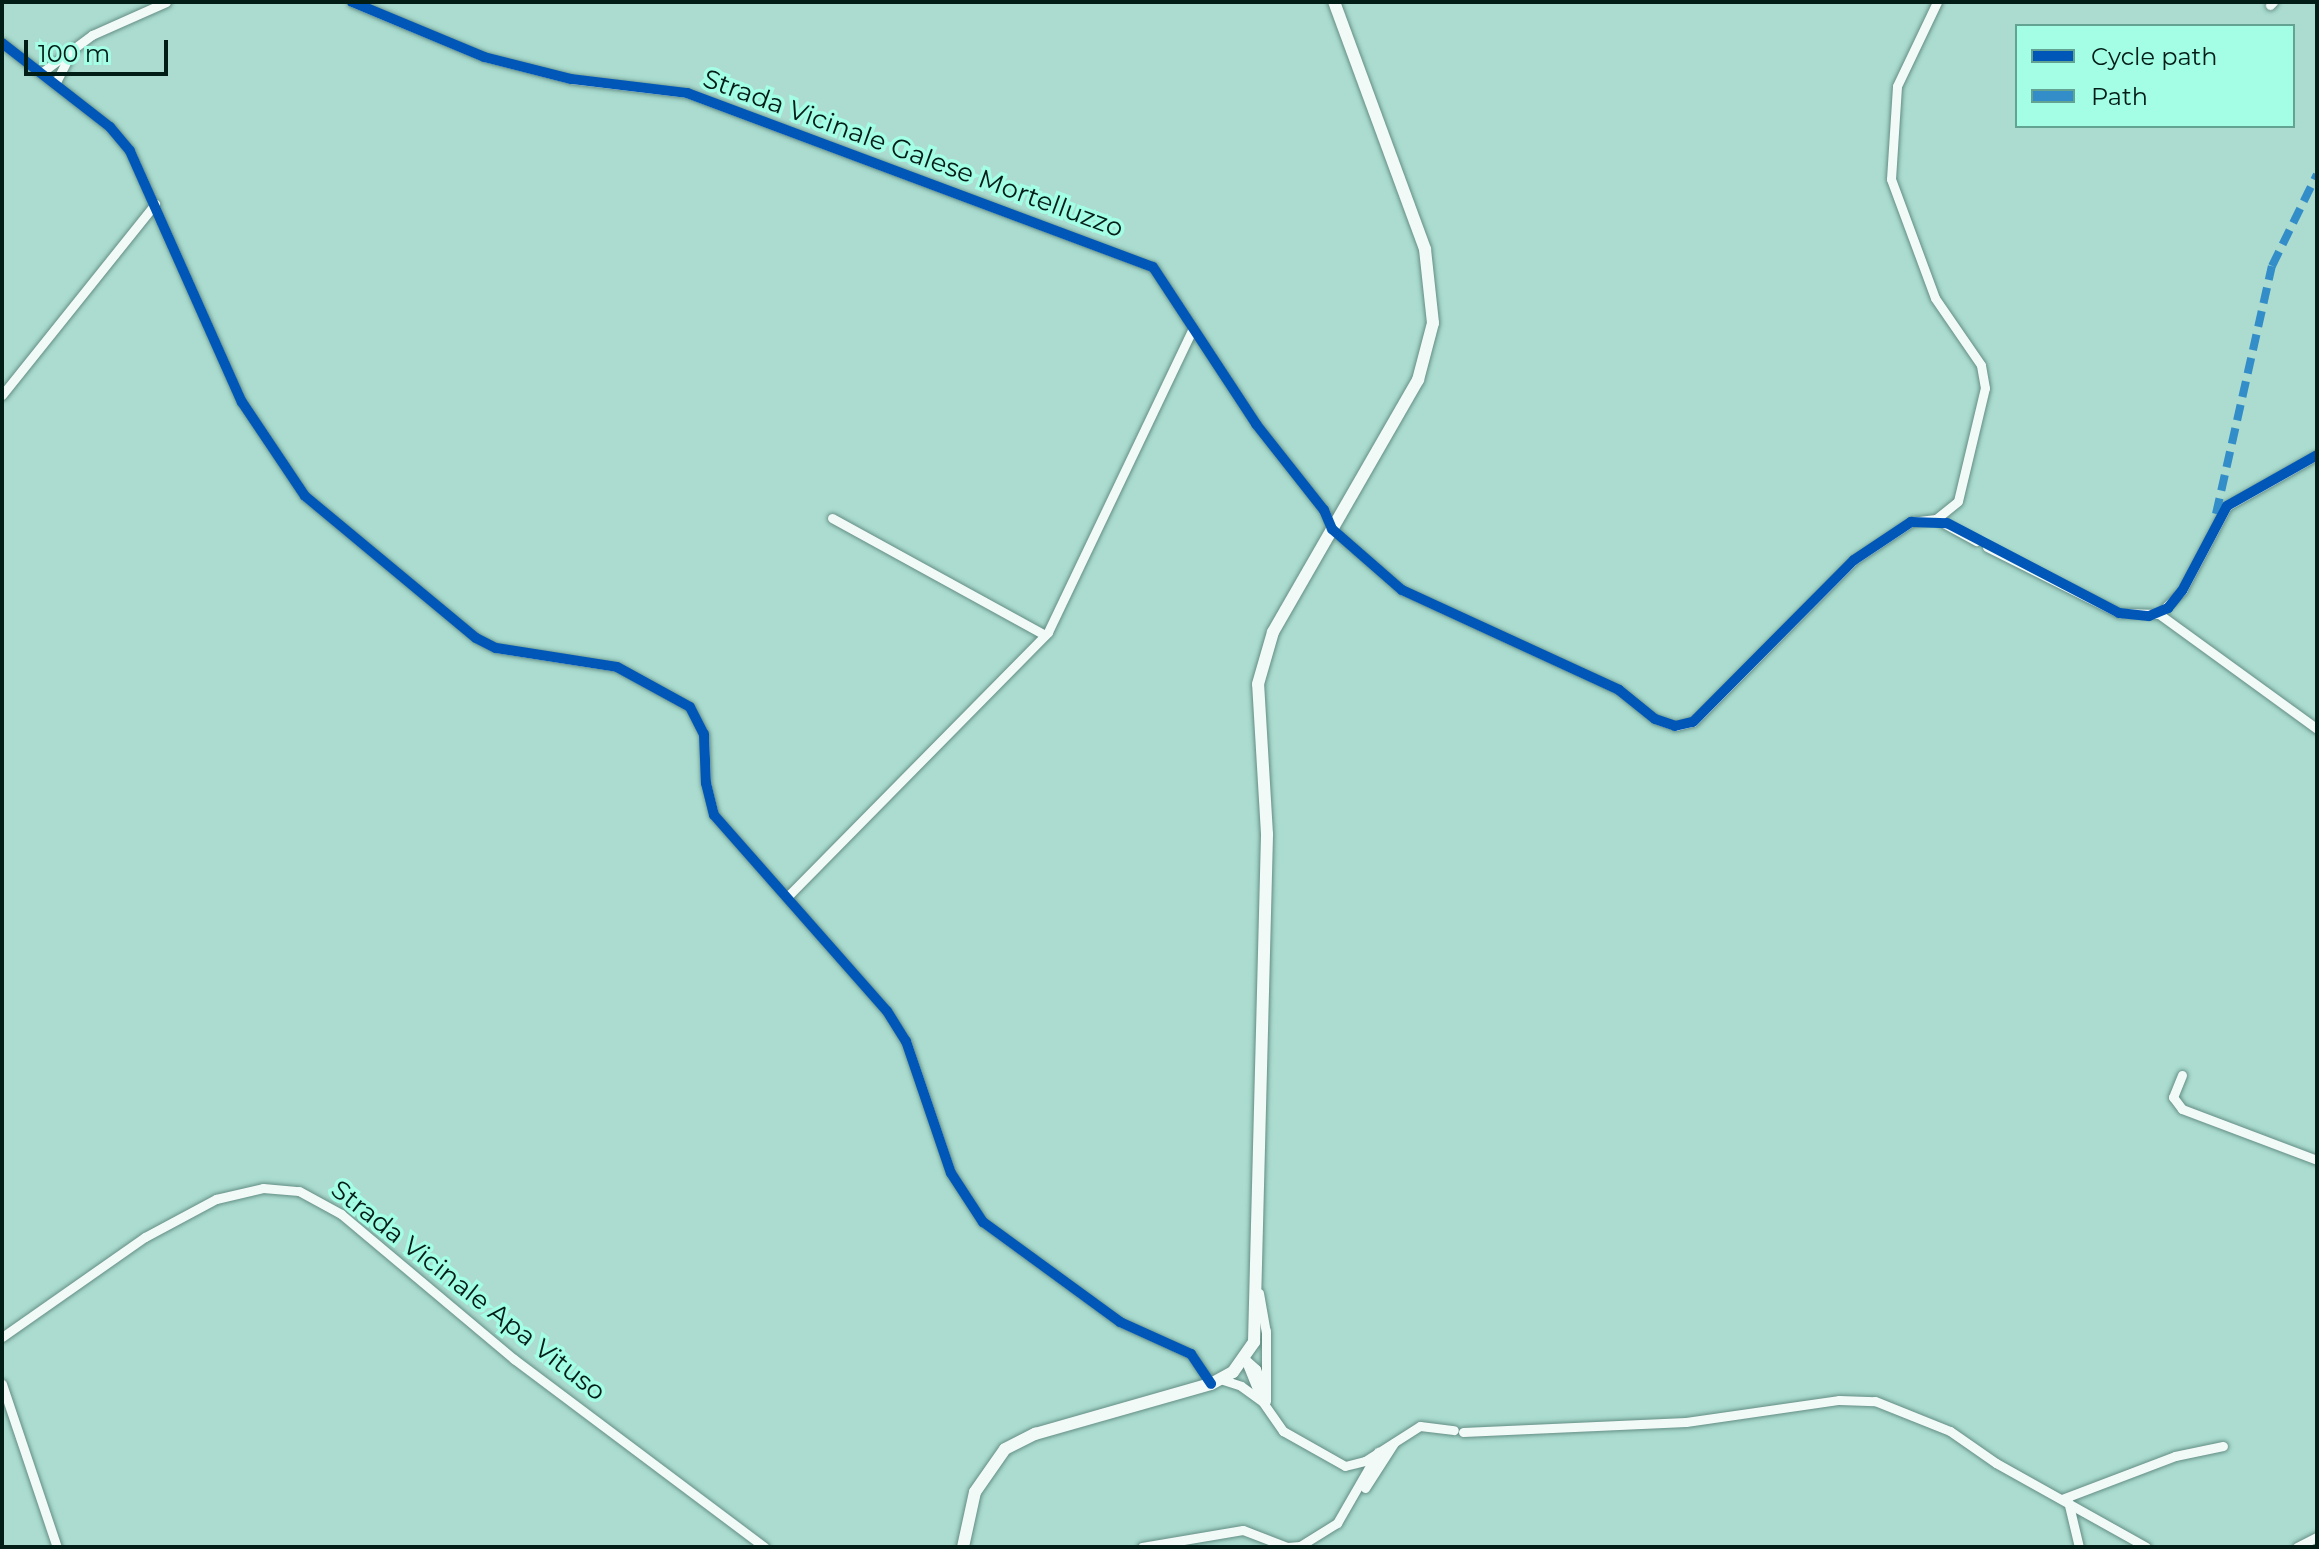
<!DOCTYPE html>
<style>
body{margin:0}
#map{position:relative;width:2319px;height:1549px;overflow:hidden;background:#abdccf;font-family:Montserrat,sans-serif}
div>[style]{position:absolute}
.roads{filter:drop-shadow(0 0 2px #648e85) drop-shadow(0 0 2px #648e85)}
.street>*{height:9px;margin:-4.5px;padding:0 4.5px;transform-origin:4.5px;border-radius:4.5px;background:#f2faf8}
.secondary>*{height:12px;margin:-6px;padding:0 6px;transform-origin:6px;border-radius:6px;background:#f2faf8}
.quiet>*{height:8px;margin-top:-4px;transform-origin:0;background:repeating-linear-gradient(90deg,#338dc8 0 16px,transparent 0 24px)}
.cycleway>*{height:10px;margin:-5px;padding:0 5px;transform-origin:5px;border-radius:5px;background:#0057b8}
span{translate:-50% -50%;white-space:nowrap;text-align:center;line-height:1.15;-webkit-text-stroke:7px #a4fde5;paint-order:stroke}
.street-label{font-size:26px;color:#011d16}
.frame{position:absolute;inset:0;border:4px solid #011d16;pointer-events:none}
.legend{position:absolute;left:2015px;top:24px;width:280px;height:104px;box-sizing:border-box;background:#a4fde5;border:2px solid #63a392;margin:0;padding:10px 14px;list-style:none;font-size:24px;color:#011d16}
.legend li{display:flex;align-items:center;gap:16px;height:40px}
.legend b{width:40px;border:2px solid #63a392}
.scale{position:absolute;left:24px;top:40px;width:144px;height:36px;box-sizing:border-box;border:4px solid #011d16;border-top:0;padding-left:10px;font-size:24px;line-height:28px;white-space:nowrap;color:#011d16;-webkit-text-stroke:6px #a4fde5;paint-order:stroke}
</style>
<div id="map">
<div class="roads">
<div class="street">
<i style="left:352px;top:2px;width:143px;rotate:22.6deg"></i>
<i style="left:484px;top:57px;width:90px;rotate:14.2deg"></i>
<i style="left:571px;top:79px;width:117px;rotate:6.9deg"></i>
<i style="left:687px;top:93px;width:497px;rotate:20.5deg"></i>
<i style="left:1153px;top:267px;width:188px;rotate:56.7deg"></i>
<i style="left:1256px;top:424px;width:110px;rotate:51.7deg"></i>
<i style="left:1324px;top:510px;width:21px;rotate:67deg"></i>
<i style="left:1332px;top:529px;width:93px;rotate:41.1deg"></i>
<i style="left:1402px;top:590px;width:239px;rotate:24.7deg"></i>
<i style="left:1619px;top:690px;width:46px;rotate:38.9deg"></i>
<i style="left:1655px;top:719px;width:21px;rotate:19deg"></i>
<i style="left:1675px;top:726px;width:18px;rotate:-13deg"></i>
<i style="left:1693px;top:722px;width:228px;rotate:-45.2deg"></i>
<i style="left:1854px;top:560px;width:69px;rotate:-33.7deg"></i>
<i style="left:1911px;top:522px;width:25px;rotate:-7deg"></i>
<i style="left:1936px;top:519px;width:46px;rotate:28.8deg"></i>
<i style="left:2270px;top:5px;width:4px;rotate:-45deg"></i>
<i style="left:2px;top:43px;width:137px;rotate:37.9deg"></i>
<i style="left:110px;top:127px;width:31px;rotate:50deg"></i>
<i style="left:130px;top:151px;width:275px;rotate:66deg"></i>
<i style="left:242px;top:402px;width:113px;rotate:56.2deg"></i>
<i style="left:305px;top:496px;width:222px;rotate:39.7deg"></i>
<i style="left:476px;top:638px;width:22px;rotate:27deg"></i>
<i style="left:496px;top:648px;width:122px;rotate:8.9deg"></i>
<i style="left:617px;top:667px;width:83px;rotate:28.7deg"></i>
<i style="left:690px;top:707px;width:30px;rotate:63deg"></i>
<i style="left:704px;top:734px;width:49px;rotate:87.7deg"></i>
<i style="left:706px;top:783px;width:33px;rotate:76deg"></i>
<i style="left:714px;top:815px;width:261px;rotate:48.6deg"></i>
<i style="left:887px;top:1011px;width:36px;rotate:58deg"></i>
<i style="left:906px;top:1041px;width:139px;rotate:71.2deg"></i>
<i style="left:951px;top:1173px;width:59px;rotate:56.9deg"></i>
<i style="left:983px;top:1222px;width:170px;rotate:36.1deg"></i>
<i style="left:1120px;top:1322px;width:78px;rotate:24.3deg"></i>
<i style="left:1191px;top:1354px;width:36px;rotate:56deg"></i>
<i style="left:41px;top:73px;width:64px;rotate:-36.7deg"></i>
<i style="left:92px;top:35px;width:81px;rotate:-24deg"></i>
<i style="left:55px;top:84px;width:29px;rotate:-63deg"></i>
<i style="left:2px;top:395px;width:245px;rotate:-51.3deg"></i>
<i style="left:832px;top:518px;width:243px;rotate:28.8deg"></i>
<i style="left:1936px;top:519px;width:28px;rotate:-39deg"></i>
<i style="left:1958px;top:501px;width:116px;rotate:-76.6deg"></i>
<i style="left:1985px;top:388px;width:23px;rotate:-100deg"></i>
<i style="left:1981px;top:365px;width:81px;rotate:-124.5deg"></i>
<i style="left:1935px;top:298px;width:127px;rotate:-110.3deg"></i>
<i style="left:1891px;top:179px;width:93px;rotate:-86.3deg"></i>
<i style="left:1897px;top:86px;width:93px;rotate:-64.5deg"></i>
<i style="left:1987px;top:547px;width:148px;rotate:26.6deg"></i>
<i style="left:2119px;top:613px;width:40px;rotate:1.4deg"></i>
<i style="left:2159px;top:614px;width:33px;rotate:-45deg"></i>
<i style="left:2182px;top:591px;width:96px;rotate:-62.1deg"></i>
<i style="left:2227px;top:506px;width:103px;rotate:-29.5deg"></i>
<i style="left:2159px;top:614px;width:195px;rotate:36deg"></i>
<i style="left:787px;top:897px;width:372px;rotate:-45.4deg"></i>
<i style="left:1048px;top:632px;width:335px;rotate:-64.5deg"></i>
<i style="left:2182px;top:1075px;width:24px;rotate:112deg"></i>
<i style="left:2173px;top:1097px;width:15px;rotate:53deg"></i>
<i style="left:2182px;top:1109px;width:144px;rotate:20.7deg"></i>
<i style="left:1259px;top:1293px;width:39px;rotate:80deg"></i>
<i style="left:1266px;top:1331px;width:70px;rotate:90deg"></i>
<i style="left:2px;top:1337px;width:174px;rotate:-35deg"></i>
<i style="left:145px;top:1237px;width:81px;rotate:-28.2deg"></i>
<i style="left:216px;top:1199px;width:48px;rotate:-13.2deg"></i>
<i style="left:263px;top:1188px;width:36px;rotate:5deg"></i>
<i style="left:299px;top:1191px;width:48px;rotate:28.7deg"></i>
<i style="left:341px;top:1214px;width:226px;rotate:40deg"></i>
<i style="left:514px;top:1359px;width:313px;rotate:36.9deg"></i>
<i style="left:1245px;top:1359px;width:45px;rotate:68deg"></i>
<i style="left:1262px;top:1401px;width:37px;rotate:55deg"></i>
<i style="left:1283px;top:1431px;width:71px;rotate:29.4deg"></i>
<i style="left:1345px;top:1466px;width:21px;rotate:-14deg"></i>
<i style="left:1365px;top:1461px;width:65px;rotate:-32.5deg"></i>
<i style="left:1420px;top:1426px;width:34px;rotate:7deg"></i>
<i style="left:1245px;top:1359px;width:15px;rotate:42deg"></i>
<i style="left:1256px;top:1369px;width:20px;rotate:70deg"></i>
<i style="left:1220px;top:1379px;width:22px;rotate:18deg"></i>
<i style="left:1241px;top:1386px;width:26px;rotate:36deg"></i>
<i style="left:2px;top:1384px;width:172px;rotate:71.4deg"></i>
<i style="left:1463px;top:1432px;width:223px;rotate:-2.6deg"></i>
<i style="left:1686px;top:1422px;width:155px;rotate:-8.2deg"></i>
<i style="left:1839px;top:1400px;width:36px;rotate:2deg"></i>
<i style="left:1875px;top:1401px;width:81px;rotate:21.8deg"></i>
<i style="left:1950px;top:1431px;width:56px;rotate:34.8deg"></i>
<i style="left:1996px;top:1463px;width:172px;rotate:29.2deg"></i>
<i style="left:1365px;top:1488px;width:54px;rotate:-57.2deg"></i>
<i style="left:2062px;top:1499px;width:121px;rotate:-20.8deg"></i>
<i style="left:2175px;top:1456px;width:49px;rotate:-11.8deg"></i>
<i style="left:2068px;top:1501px;width:47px;rotate:76.6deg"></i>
<i style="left:1142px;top:1547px;width:102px;rotate:-9.6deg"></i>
<i style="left:1243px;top:1530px;width:47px;rotate:21.1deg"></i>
<i style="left:1287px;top:1547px;width:13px;rotate:-4deg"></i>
<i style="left:1300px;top:1546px;width:44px;rotate:-31.9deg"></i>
<i style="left:1337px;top:1523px;width:82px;rotate:-60deg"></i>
<i style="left:2297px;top:1547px;width:22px;rotate:-27deg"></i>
</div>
<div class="secondary">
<i style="left:963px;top:1547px;width:56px;rotate:-77.7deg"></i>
<i style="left:975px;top:1492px;width:52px;rotate:-55.1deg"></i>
<i style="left:1005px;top:1449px;width:34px;rotate:-27deg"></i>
<i style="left:1035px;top:1434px;width:183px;rotate:-15.9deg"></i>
<i style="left:1211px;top:1384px;width:25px;rotate:-29deg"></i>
<i style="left:1233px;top:1372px;width:37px;rotate:-55deg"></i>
<i style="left:1254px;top:1342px;width:508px;rotate:-88.53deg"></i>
<i style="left:1267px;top:834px;width:150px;rotate:-93.4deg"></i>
<i style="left:1258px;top:684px;width:54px;rotate:-73.9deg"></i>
<i style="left:1273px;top:632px;width:291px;rotate:-60.1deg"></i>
<i style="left:1418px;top:380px;width:59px;rotate:-75.3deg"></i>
<i style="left:1433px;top:323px;width:74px;rotate:-96.2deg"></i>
<i style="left:1425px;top:249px;width:263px;rotate:-110.2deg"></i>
</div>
</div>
<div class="quiet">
<i style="left:2216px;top:514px;width:254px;rotate:-77.3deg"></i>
<i style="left:2272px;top:266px;width:102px;rotate:-63.9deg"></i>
</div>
<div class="cycleway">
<i style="left:352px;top:2px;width:143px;rotate:22.6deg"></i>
<i style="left:484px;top:57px;width:90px;rotate:14.2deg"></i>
<i style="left:571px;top:79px;width:117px;rotate:6.9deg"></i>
<i style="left:687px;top:93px;width:497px;rotate:20.5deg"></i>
<i style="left:1153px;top:267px;width:188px;rotate:56.7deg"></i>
<i style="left:1256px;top:424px;width:110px;rotate:51.7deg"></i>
<i style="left:1324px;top:510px;width:21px;rotate:67deg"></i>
<i style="left:1332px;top:529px;width:93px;rotate:41.1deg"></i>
<i style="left:1402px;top:590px;width:239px;rotate:24.7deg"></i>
<i style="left:1619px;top:690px;width:46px;rotate:38.9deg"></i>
<i style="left:1655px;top:719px;width:21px;rotate:19deg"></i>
<i style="left:1675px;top:726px;width:18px;rotate:-13deg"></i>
<i style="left:1693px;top:722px;width:228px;rotate:-45.2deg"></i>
<i style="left:1854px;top:560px;width:69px;rotate:-33.7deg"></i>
<i style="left:1911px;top:522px;width:36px;rotate:2deg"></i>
<i style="left:1947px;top:523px;width:194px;rotate:27.6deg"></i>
<i style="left:2119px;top:613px;width:30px;rotate:6deg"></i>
<i style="left:2149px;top:616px;width:21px;rotate:-23deg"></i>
<i style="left:2168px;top:608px;width:22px;rotate:-51deg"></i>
<i style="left:2182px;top:591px;width:96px;rotate:-62.1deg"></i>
<i style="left:2227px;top:506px;width:103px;rotate:-29.5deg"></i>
<i style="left:2px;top:43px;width:137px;rotate:37.9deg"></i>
<i style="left:110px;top:127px;width:31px;rotate:50deg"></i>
<i style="left:130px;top:151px;width:275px;rotate:66deg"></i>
<i style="left:242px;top:402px;width:113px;rotate:56.2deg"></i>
<i style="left:305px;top:496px;width:222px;rotate:39.7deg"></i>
<i style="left:476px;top:638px;width:22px;rotate:27deg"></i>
<i style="left:496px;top:648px;width:122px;rotate:8.9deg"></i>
<i style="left:617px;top:667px;width:83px;rotate:28.7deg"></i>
<i style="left:690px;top:707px;width:30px;rotate:63deg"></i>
<i style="left:704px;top:734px;width:49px;rotate:87.7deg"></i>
<i style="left:706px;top:783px;width:33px;rotate:76deg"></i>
<i style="left:714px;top:815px;width:261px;rotate:48.6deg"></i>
<i style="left:887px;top:1011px;width:36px;rotate:58deg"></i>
<i style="left:906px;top:1041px;width:139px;rotate:71.2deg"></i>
<i style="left:951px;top:1173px;width:59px;rotate:56.9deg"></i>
<i style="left:983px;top:1222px;width:170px;rotate:36.1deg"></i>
<i style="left:1120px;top:1322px;width:78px;rotate:24.3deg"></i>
<i style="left:1191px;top:1354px;width:36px;rotate:56deg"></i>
</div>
<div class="street-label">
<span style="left:913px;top:154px;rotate:20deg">Strada Vicinale Galese Mortelluzzo</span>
<span style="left:468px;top:1291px;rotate:38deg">Strada Vicinale Apa Vituso</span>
</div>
<div class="frame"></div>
<ul class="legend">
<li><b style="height:10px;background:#0057b8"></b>Cycle path</li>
<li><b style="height:10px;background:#338dc8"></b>Path</li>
</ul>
<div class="scale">100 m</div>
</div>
